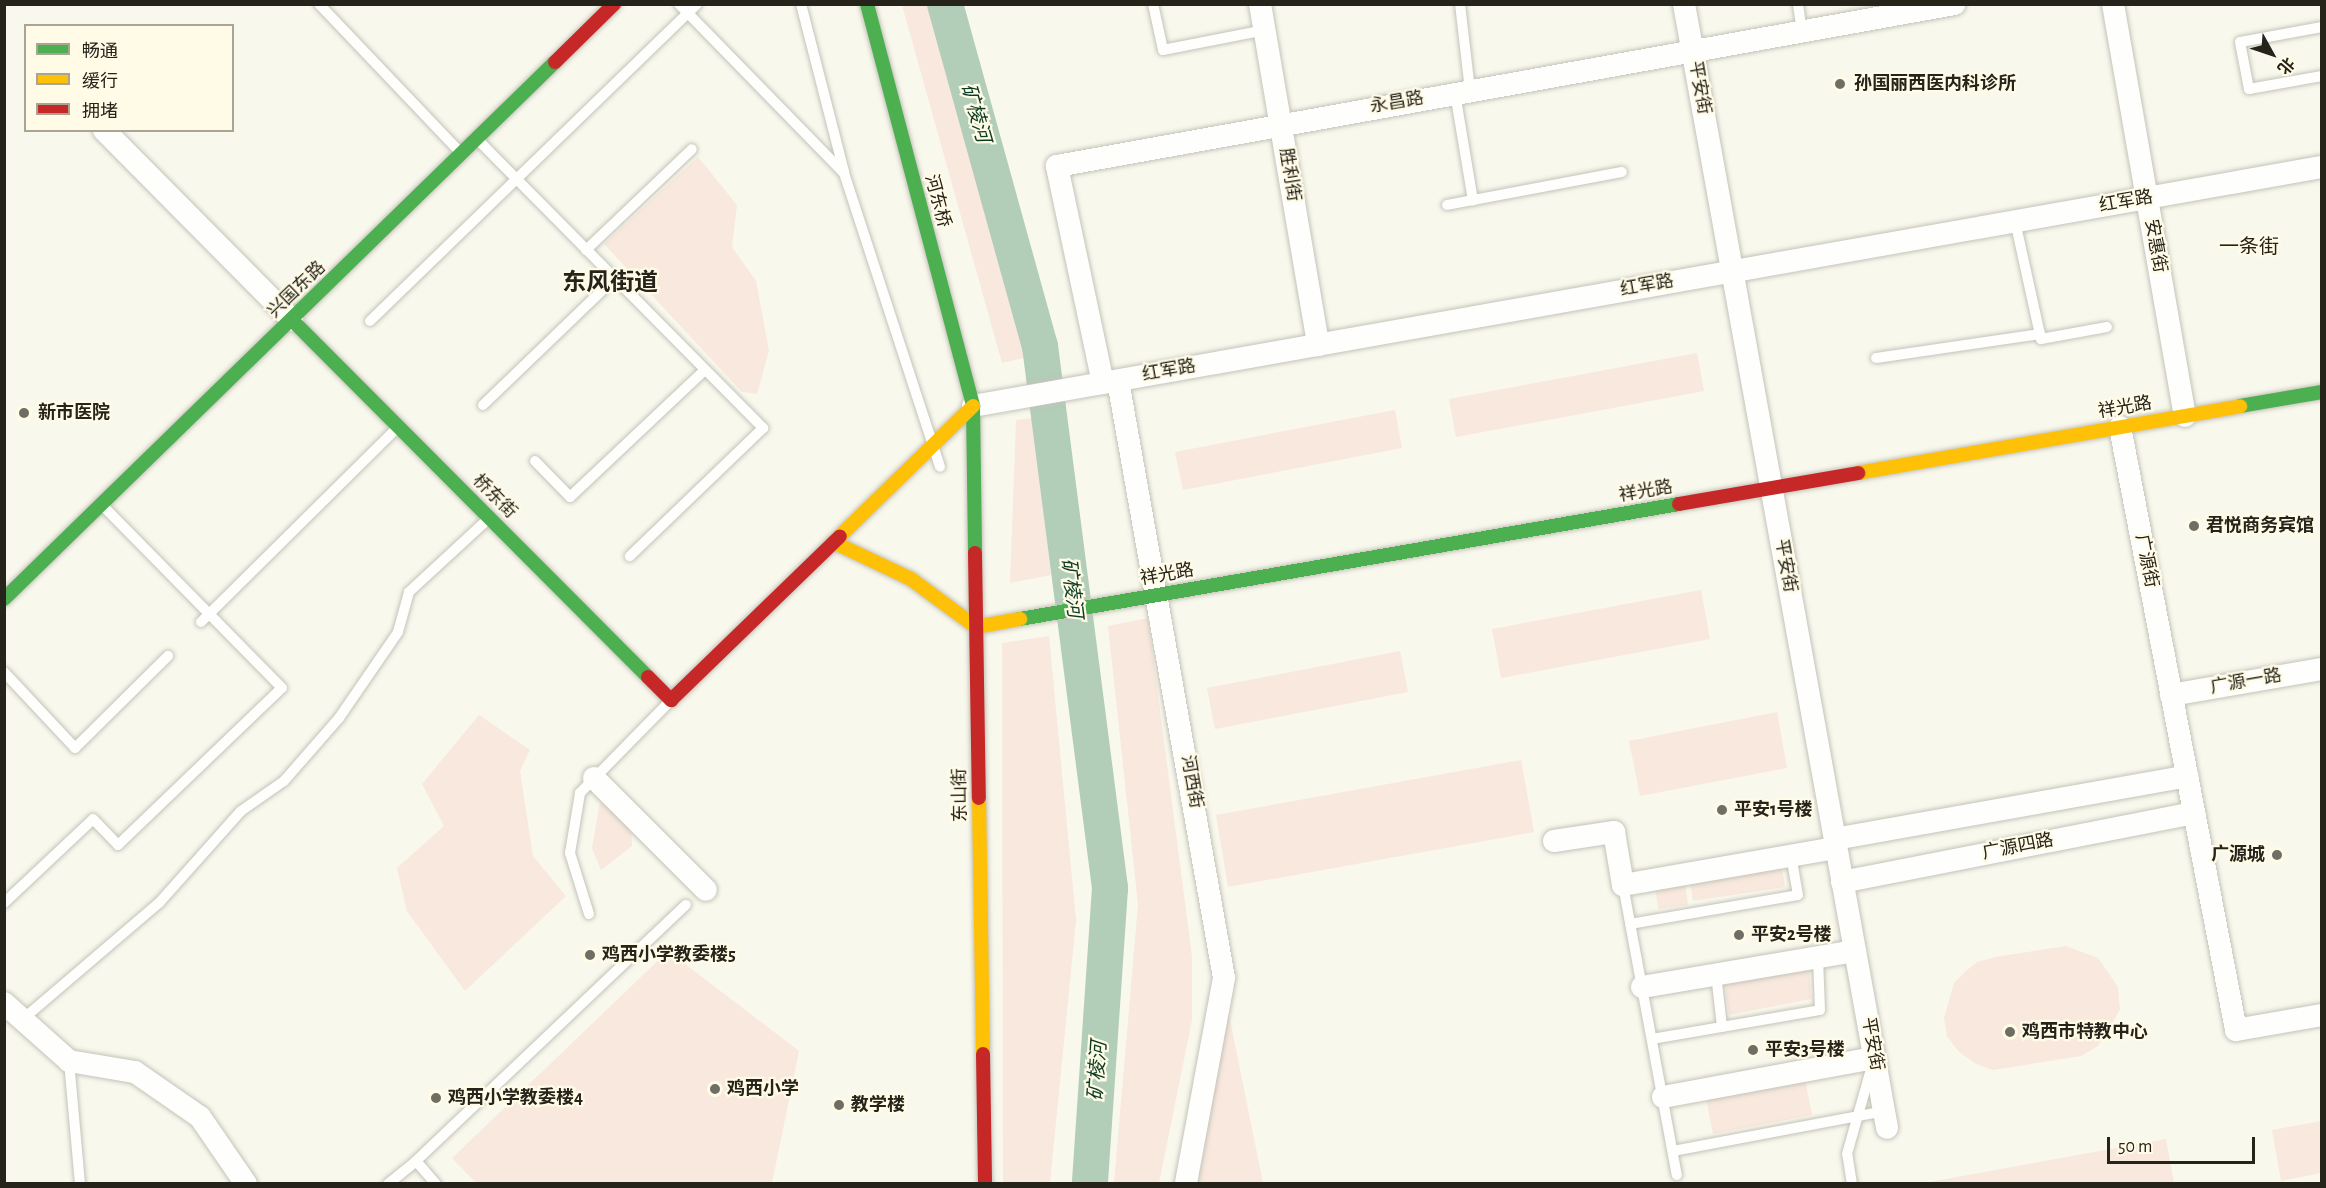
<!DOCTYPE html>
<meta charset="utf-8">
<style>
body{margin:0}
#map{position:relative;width:2326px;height:1188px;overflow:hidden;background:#f9f8ed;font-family:"Alegreya Sans","Noto Sans SC",sans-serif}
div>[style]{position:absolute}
.green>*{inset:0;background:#f8e8dd}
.river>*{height:36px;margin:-18px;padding:0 18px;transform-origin:18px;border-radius:18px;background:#b2cdb8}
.roads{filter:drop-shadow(0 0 2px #c4c3ba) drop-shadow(0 0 2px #c4c3ba)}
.lane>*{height:10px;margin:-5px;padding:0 5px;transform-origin:5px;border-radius:5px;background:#fefefc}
.street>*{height:22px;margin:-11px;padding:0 11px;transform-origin:11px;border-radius:11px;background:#fefefc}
.fast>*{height:14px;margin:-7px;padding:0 7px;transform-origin:7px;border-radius:7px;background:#4caf50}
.slow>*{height:14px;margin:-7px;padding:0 7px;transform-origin:7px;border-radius:7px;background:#ffc107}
.jam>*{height:14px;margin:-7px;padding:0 7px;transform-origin:7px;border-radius:7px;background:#c62828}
.dots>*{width:16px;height:16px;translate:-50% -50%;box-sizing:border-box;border:3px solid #fffbe7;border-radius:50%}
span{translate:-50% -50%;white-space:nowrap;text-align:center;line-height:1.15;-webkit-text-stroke:4.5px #fffbe7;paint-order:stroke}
.poi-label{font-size:18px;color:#25231a;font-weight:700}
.left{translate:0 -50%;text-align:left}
.right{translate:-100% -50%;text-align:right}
.street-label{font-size:18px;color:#25231a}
.water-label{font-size:20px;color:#0c3c23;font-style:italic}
.neighbourhood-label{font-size:20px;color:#25231a}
.district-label{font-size:24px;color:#25231a;font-weight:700}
.frame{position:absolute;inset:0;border:6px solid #25231a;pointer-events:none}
.legend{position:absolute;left:24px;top:24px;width:210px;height:108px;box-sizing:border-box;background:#fffbe7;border:2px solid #a8a595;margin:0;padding:8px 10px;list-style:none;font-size:18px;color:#25231a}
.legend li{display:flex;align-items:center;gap:12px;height:30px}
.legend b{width:30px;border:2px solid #a8a595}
.north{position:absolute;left:2242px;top:24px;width:60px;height:60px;-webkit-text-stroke:4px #fffbe7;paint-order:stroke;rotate:130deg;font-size:16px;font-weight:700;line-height:24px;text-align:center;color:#25231a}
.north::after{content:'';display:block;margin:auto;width:21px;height:27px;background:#25231a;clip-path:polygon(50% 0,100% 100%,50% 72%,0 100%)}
.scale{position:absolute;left:2107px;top:1137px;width:148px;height:27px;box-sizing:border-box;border:3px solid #25231a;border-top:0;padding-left:8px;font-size:18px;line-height:21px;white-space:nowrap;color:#25231a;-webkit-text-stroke:4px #fffbe7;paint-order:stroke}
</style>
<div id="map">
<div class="green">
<i style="clip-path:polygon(902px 5px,928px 5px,1027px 357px,1002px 363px)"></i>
<i style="clip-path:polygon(698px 157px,737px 205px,732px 247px,756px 281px,769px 351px,757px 394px,742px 392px,604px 244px)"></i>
<i style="clip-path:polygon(1697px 353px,1704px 391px,1456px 437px,1449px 399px)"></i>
<i style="clip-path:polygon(1395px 410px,1402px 448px,1183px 490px,1175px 452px)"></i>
<i style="clip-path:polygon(1033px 418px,1051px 575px,1010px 583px,1016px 420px)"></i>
<i style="clip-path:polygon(1701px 590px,1710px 639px,1501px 678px,1492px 629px)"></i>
<i style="clip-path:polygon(1148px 618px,1192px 957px,1192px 1020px,1159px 1183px,1114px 1183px,1138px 904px,1108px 626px)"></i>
<i style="clip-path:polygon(1049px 636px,1076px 920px,1050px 1183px,1003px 1183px,1002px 643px)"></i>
<i style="clip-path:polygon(1400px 651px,1408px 692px,1215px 729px,1207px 688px)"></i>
<i style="clip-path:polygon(1777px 712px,1787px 768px,1640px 796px,1629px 741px)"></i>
<i style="clip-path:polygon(479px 715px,530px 750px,520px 771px,533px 856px,566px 896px,465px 991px,407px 911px,397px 868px,444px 826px,422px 784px)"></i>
<i style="clip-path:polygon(1521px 760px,1534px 832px,1228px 887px,1216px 815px)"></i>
<i style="clip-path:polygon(600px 802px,631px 827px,632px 846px,601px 870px,592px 848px)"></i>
<i style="clip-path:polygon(1782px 867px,1785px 887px,1693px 901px,1690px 882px)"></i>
<i style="clip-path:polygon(1685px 883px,1688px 905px,1658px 909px,1655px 886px)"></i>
<i style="clip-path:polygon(2066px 946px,2098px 958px,2118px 987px,2120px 1010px,2098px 1046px,2081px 1056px,1993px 1070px,1976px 1064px,1958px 1051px,1947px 1036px,1944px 1018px,1954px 983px,1966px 971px,1977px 962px,1996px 957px)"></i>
<i style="clip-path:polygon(668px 951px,799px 1051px,772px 1183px,476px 1183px,452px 1158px)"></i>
<i style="clip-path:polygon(1809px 968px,1811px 999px,1729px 1015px,1725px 982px)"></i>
<i style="clip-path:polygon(1228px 1010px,1263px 1183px,1192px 1183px)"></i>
<i style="clip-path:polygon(1805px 1079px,1812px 1115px,1713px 1134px,1706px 1098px)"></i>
<i style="clip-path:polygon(2321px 1121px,2321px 1173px,2281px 1181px,2272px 1130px)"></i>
<i style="clip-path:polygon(2166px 1139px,2174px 1183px,1924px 1183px)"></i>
</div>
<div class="river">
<i style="left:945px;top:4px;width:355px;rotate:74.5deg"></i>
<i style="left:1040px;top:346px;width:547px;rotate:82.64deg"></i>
<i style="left:1110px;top:888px;width:297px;rotate:93.9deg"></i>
</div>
<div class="roads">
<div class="lane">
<i style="left:319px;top:4px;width:204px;rotate:46.4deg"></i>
<i style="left:679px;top:4px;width:236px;rotate:45.7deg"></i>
<i style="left:844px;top:173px;width:309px;rotate:71.9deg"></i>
<i style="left:801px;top:4px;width:173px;rotate:75.6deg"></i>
<i style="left:1153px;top:4px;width:47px;rotate:77.7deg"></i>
<i style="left:1163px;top:50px;width:104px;rotate:-11.1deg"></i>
<i style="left:1460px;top:4px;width:88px;rotate:83.4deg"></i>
<i style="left:1798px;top:4px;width:28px;rotate:82deg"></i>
<i style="left:2322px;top:27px;width:83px;rotate:169.6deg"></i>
<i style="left:2240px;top:42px;width:48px;rotate:79.2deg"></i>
<i style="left:2249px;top:89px;width:74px;rotate:-10.1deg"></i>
<i style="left:1455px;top:93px;width:109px;rotate:80.5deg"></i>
<i style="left:477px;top:139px;width:407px;rotate:45.3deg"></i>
<i style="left:763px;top:428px;width:185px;rotate:136.1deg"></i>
<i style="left:1447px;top:205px;width:178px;rotate:-10.7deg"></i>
<i style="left:2015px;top:221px;width:121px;rotate:77.6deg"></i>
<i style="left:2041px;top:339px;width:67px;rotate:-10.3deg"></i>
<i style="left:586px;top:250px;width:146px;rotate:-43.6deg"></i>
<i style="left:370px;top:321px;width:455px;rotate:-44.1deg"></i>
<i style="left:1876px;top:358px;width:166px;rotate:-8.3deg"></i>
<i style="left:483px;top:405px;width:183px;rotate:-43.9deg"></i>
<i style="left:535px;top:461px;width:50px;rotate:45.8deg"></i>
<i style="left:570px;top:497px;width:185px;rotate:-43.3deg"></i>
<i style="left:201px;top:622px;width:274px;rotate:-44.7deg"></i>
<i style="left:4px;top:672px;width:104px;rotate:46.9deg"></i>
<i style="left:75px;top:748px;width:131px;rotate:-44.7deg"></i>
<i style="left:1623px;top:885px;width:295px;rotate:79.5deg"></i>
<i style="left:4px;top:903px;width:122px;rotate:-43.3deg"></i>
<i style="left:93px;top:819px;width:36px;rotate:46deg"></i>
<i style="left:118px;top:845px;width:227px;rotate:-43.8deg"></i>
<i style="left:282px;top:688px;width:257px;rotate:-134.5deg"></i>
<i style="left:589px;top:914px;width:64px;rotate:-107.3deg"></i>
<i style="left:570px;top:853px;width:61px;rotate:-80.5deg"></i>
<i style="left:580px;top:793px;width:127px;rotate:-45.6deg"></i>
<i style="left:1630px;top:924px;width:170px;rotate:-9.8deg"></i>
<i style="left:1798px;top:895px;width:40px;rotate:-100deg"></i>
<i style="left:1716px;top:974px;width:53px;rotate:83.5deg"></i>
<i style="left:23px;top:1019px;width:179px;rotate:-40.5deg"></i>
<i style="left:159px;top:903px;width:123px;rotate:-48.3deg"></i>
<i style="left:241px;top:811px;width:52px;rotate:-34.9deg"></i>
<i style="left:284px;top:781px;width:84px;rotate:-48.9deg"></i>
<i style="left:339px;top:718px;width:104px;rotate:-55.5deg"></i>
<i style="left:398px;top:632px;width:41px;rotate:-74.6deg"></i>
<i style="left:409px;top:592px;width:106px;rotate:-42.7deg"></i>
<i style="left:1652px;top:1039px;width:170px;rotate:-9.8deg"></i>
<i style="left:1820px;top:1010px;width:53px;rotate:-92.2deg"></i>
<i style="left:69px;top:1061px;width:123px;rotate:84.9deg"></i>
<i style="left:1673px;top:1151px;width:215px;rotate:-10.7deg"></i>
<i style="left:388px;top:1184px;width:36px;rotate:-39deg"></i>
<i style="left:436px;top:1184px;width:30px;rotate:-131deg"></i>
<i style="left:416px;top:1161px;width:372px;rotate:-43.5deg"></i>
<i style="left:1852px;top:1184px;width:30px;rotate:-99deg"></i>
<i style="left:1847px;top:1154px;width:88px;rotate:-74.2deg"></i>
</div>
<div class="street">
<i style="left:1260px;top:4px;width:346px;rotate:80.3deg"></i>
<i style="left:1684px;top:4px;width:1142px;rotate:79.76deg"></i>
<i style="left:2113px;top:4px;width:418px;rotate:80.1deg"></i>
<i style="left:104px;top:130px;width:267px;rotate:45.3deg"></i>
<i style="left:1118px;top:381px;width:606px;rotate:79.93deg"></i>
<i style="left:1224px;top:978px;width:209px;rotate:100.5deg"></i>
<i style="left:1103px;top:383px;width:222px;rotate:-102deg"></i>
<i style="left:1057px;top:166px;width:912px;rotate:-10.23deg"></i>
<i style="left:973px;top:406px;width:1370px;rotate:-10.05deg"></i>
<i style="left:2120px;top:427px;width:614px;rotate:79.11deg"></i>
<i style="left:2236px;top:1030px;width:87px;rotate:-9.9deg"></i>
<i style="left:2171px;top:695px;width:153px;rotate:-9.8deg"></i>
<i style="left:594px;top:778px;width:158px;rotate:45deg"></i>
<i style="left:1835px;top:839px;width:358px;rotate:-10.1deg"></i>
<i style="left:1554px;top:841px;width:61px;rotate:-8.5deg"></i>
<i style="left:1614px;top:832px;width:54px;rotate:80.4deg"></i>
<i style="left:1623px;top:885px;width:216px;rotate:-9.9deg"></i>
<i style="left:1842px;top:882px;width:359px;rotate:-11.1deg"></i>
<i style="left:1642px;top:987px;width:216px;rotate:-9.6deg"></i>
<i style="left:4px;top:1003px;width:87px;rotate:41.7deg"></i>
<i style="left:69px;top:1061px;width:67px;rotate:9.5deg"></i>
<i style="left:135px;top:1072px;width:79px;rotate:34.7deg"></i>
<i style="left:200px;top:1117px;width:81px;rotate:55.5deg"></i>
<i style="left:1663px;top:1097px;width:215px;rotate:-10.5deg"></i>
</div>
<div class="fast">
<i style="left:867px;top:4px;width:416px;rotate:75.2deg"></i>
<i style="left:973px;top:406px;width:147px;rotate:89.2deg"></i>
<i style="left:292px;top:320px;width:504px;rotate:45.08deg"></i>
<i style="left:2240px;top:406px;width:83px;rotate:-9.7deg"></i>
<i style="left:4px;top:599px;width:769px;rotate:-44.26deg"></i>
<i style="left:1020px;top:619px;width:669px;rotate:-9.9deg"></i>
</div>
<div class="slow">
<i style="left:1858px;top:473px;width:388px;rotate:-9.9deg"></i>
<i style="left:840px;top:536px;width:186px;rotate:-44.3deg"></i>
<i style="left:833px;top:542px;width:86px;rotate:25.4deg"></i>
<i style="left:911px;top:579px;width:81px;rotate:36.4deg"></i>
<i style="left:976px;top:627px;width:45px;rotate:-10.3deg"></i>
<i style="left:979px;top:798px;width:256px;rotate:89.1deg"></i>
</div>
<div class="jam">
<i style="left:555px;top:62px;width:83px;rotate:-44.5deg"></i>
<i style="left:1679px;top:504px;width:182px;rotate:-9.8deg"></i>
<i style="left:975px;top:553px;width:245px;rotate:89.1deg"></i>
<i style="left:648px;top:677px;width:33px;rotate:45deg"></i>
<i style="left:671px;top:700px;width:235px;rotate:-44.1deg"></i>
<i style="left:983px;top:1054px;width:130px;rotate:89.1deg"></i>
</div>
</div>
<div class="dots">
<i style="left:1840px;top:84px;background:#6f6e64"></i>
<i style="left:24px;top:413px;background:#6f6e64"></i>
<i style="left:2194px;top:526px;background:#6f6e64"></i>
<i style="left:1722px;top:810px;background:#6f6e64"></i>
<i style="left:2277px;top:855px;background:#6f6e64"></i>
<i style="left:1739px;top:935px;background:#6f6e64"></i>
<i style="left:590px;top:955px;background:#6f6e64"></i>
<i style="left:2010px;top:1032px;background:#6f6e64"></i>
<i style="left:1753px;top:1050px;background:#6f6e64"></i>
<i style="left:715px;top:1089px;background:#6f6e64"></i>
<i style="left:436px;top:1098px;background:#6f6e64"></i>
<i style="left:839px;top:1105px;background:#6f6e64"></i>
</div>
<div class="poi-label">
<span class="left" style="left:1854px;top:84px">孙国丽西医内科诊所</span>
<span class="left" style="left:38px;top:413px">新市医院</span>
<span class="left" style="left:2206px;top:526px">君悦商务宾馆</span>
<span class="left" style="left:1734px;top:810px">平安1号楼</span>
<span class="right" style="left:2265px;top:855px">广源城</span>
<span class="left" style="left:1751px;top:935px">平安2号楼</span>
<span class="left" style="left:602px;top:955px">鸡西小学教委楼5</span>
<span class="left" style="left:2022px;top:1032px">鸡西市特教中心</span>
<span class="left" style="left:1765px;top:1050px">平安3号楼</span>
<span class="left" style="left:727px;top:1089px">鸡西小学</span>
<span class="left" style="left:448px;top:1098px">鸡西小学教委楼4</span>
<span class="left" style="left:851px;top:1105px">教学楼</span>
</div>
<div class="street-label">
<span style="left:1699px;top:88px;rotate:80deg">平安街</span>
<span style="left:1397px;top:103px;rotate:-10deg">永昌路</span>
<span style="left:1289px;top:175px;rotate:81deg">胜利街</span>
<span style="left:937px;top:201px;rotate:75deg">河东桥</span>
<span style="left:2126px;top:202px;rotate:-10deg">红军路</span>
<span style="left:2155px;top:246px;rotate:80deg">安惠街</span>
<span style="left:1647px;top:286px;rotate:-10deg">红军路</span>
<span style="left:297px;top:290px;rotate:-44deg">兴国东路</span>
<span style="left:1169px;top:371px;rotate:-10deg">红军路</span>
<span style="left:2125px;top:408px;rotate:-10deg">祥光路</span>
<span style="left:1646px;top:492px;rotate:-10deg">祥光路</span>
<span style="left:494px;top:497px;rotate:45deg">桥东街</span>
<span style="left:2146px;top:561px;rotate:79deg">广源街</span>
<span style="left:1785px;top:566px;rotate:80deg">平安街</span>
<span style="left:1167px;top:575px;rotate:-10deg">祥光路</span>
<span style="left:2246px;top:682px;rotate:-10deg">广源一路</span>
<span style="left:1191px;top:782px;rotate:80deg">河西街</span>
<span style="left:961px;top:795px;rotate:-91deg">东山街</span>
<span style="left:2018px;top:847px;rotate:-11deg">广源四路</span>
<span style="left:1872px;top:1044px;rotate:80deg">平安街</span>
</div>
<div class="water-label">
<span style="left:975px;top:113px;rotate:74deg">矿棱河</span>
<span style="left:1071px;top:588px;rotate:83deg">矿棱河</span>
<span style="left:1098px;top:1071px;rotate:-86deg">矿棱河</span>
</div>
<div class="neighbourhood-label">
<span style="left:2249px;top:247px">一条街</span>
</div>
<div class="district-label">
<span style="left:610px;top:284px">东风街道</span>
</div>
<div class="frame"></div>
<ul class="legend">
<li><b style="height:8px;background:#4caf50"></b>畅通</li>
<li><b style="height:8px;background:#ffc107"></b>缓行</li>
<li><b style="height:8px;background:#c62828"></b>拥堵</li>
</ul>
<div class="north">北</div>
<div class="scale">50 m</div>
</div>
